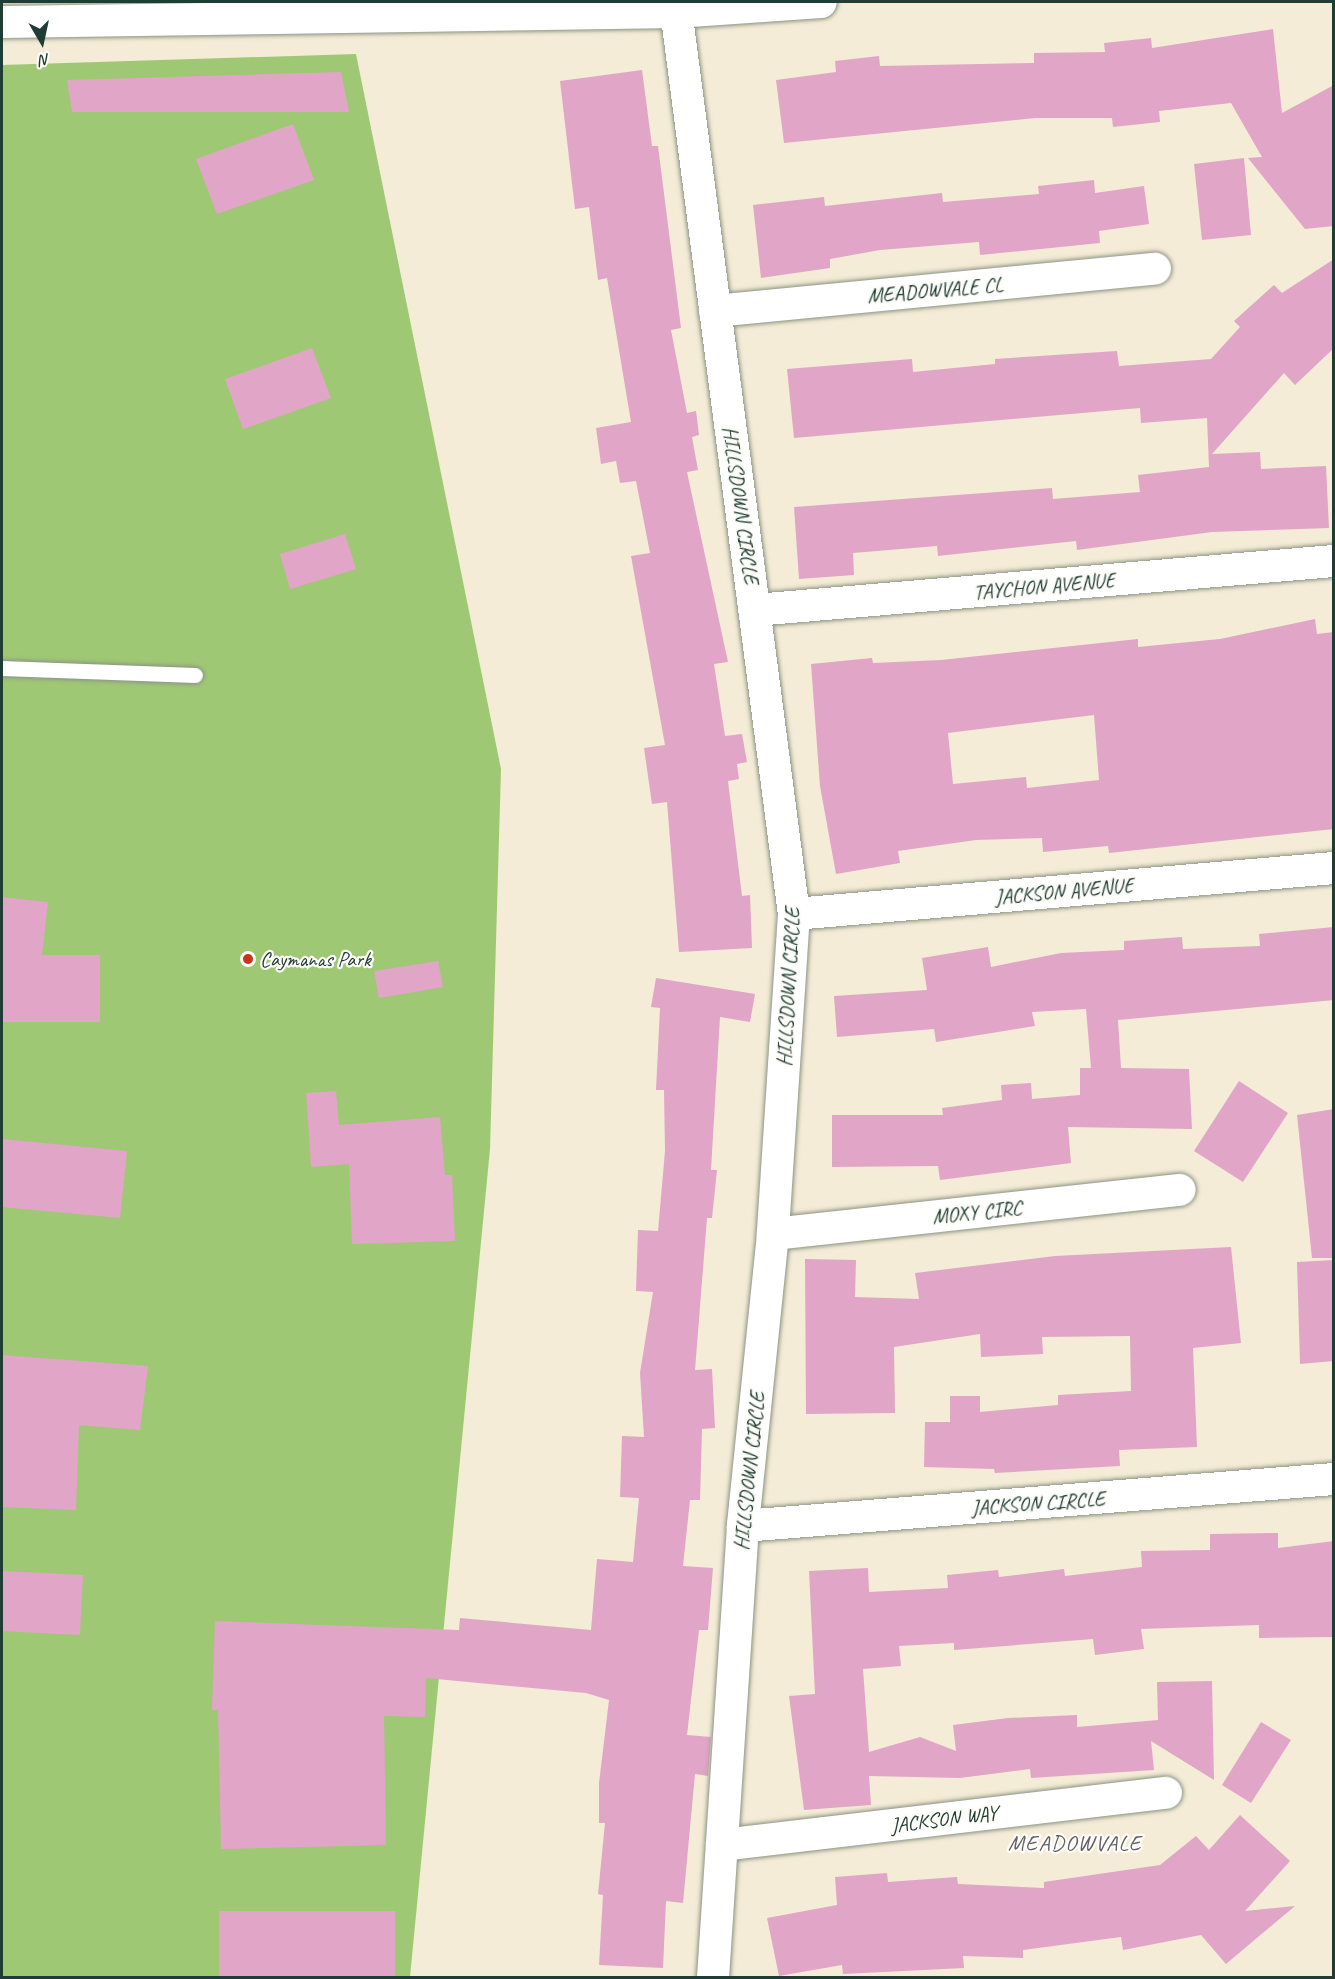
<!DOCTYPE html>
<style>
body{margin:0}
#map{position:relative;width:1335px;height:1979px;overflow:hidden;background:#f4ecd6;font-family:Caveat,sans-serif}
div>[style]{position:absolute}
.green>*{inset:0;background:#9fc874}
.building>*{inset:0;background:#e1a5c7}
.roads{filter:drop-shadow(0 0 2px #8a9485) drop-shadow(0 0 2px #8a9485)}
.service>*{height:15px;margin:-7.5px;padding:0 7.5px;transform-origin:7.5px;border-radius:7.5px;background:#fff}
.minor>*{height:32px;margin:-16px;padding:0 16px;transform-origin:16px;border-radius:16px;background:#fff}
.dots>*{width:16px;height:16px;translate:-50% -50%;box-sizing:border-box;border:3px solid #fdfcf7;border-radius:50%}
span{translate:-50% -50%;white-space:nowrap;text-align:center;line-height:1.15;-webkit-text-stroke:4.5px #fdfcf7;paint-order:stroke}
.street-label{font-size:21px;color:#1f3d34}
.poi-label{font-size:21px;color:#1f3d34}
.left{translate:0 -50%;text-align:left}
.neighbourhood-label{font-size:22px;color:#636167;letter-spacing:1.5px}
.frame{position:absolute;inset:0;border:3px solid #1f3d34;pointer-events:none}
.north{position:absolute;left:12px;top:12px;width:60px;height:60px;-webkit-text-stroke:4px #fdfcf7;paint-order:stroke;rotate:171deg;font-size:16px;font-weight:700;line-height:24px;text-align:center;color:#1f3d34}
.north::after{content:'';display:block;margin:auto;width:21px;height:27px;background:#1f3d34;clip-path:polygon(50% 0,100% 100%,50% 72%,0 100%)}
</style>
<div id="map">
<div class="green">
<i style="clip-path:polygon(356px 54px,501px 769px,490px 1149px,410px 1977px,2px 1977px,2px 65px)"></i>
</div>
<div class="building">
<i style="clip-path:polygon(1273px 29px,1282px 113px,1334px 85px,1334px 226px,1305px 229px,1248px 158px,1262px 157px,1231px 103px,1159px 111px,1160px 122px,1113px 127px,1112px 118px,1035px 118px,784px 143px,776px 80px,836px 72px,835px 61px,879px 56px,880px 66px,1034px 63px,1034px 53px,1105px 52px,1104px 43px,1151px 38px,1152px 48px)"></i>
<i style="clip-path:polygon(642px 70px,652px 146px,658px 146px,681px 328px,671px 330px,687px 413px,696px 411px,699px 435px,692px 437px,698px 470px,687px 472px,728px 662px,714px 664px,725px 736px,742px 734px,747px 762px,737px 764px,739px 779px,728px 781px,742px 896px,750px 895px,752px 948px,679px 952px,667px 802px,652px 804px,644px 748px,665px 745px,631px 556px,650px 553px,636px 481px,620px 483px,616px 461px,601px 464px,596px 428px,631px 422px,607px 278px,598px 280px,589px 207px,575px 209px,560px 81px)"></i>
<i style="clip-path:polygon(341px 72px,349px 112px,72px 112px,67px 80px)"></i>
<i style="clip-path:polygon(293px 124px,314px 180px,217px 214px,196px 159px)"></i>
<i style="clip-path:polygon(1244px 158px,1251px 235px,1202px 240px,1194px 164px)"></i>
<i style="clip-path:polygon(1094px 180px,1095px 193px,1144px 186px,1149px 224px,1099px 231px,1100px 243px,980px 255px,979px 242px,880px 250px,830px 259px,830px 268px,761px 278px,753px 205px,824px 197px,825px 206px,942px 193px,943px 202px,1039px 194px,1038px 186px)"></i>
<i style="clip-path:polygon(1334px 259px,1334px 348px,1295px 385px,1284px 373px,1212px 454px,1260px 452px,1261px 469px,1326px 466px,1329px 528px,1212px 532px,1077px 550px,1076px 541px,938px 556px,937px 546px,853px 553px,854px 575px,799px 579px,794px 507px,1052px 488px,1053px 499px,1140px 492px,1138px 475px,1209px 467px,1207px 418px,1141px 423px,1140px 408px,794px 438px,787px 369px,912px 359px,913px 372px,995px 364px,995px 359px,1117px 351px,1119px 366px,1211px 359px,1240px 327px,1234px 321px,1274px 285px,1282px 293px)"></i>
<i style="clip-path:polygon(312px 348px,331px 398px,243px 429px,225px 379px)"></i>
<i style="clip-path:polygon(345px 534px,356px 569px,290px 589px,280px 554px)"></i>
<i style="clip-path:polygon(evenodd,1315px 619px,1317px 634px,1334px 632px,1334px 829px,1109px 853px,1108px 846px,1043px 852px,1042px 838px,976px 840px,898px 851px,900px 863px,836px 874px,820px 786px,811px 664px,872px 658px,873px 663px,941px 660px,1138px 639px,1138px 647px,1220px 639px,1315px 619px,1094px 715px,1099px 780px,1027px 788px,1026px 777px,953px 784px,948px 733px,1094px 715px)"></i>
<i style="clip-path:polygon(2px 897px,48px 902px,42px 955px,100px 955px,100px 1022px,2px 1022px)"></i>
<i style="clip-path:polygon(1334px 927px,1334px 1000px,1118px 1020px,1121px 1068px,1189px 1069px,1192px 1129px,1068px 1127px,1071px 1163px,940px 1180px,938px 1166px,832px 1167px,832px 1115px,943px 1115px,942px 1108px,1002px 1100px,1001px 1085px,1031px 1083px,1032px 1099px,1080px 1095px,1080px 1068px,1091px 1068px,1086px 1009px,1032px 1012px,1035px 1026px,936px 1042px,934px 1029px,837px 1037px,834px 996px,927px 990px,922px 958px,988px 947px,991px 967px,1061px 953px,1124px 950px,1124px 941px,1182px 937px,1183px 949px,1260px 946px,1259px 934px)"></i>
<i style="clip-path:polygon(438px 961px,443px 987px,379px 998px,374px 971px)"></i>
<i style="clip-path:polygon(656px 978px,755px 994px,750px 1022px,720px 1017px,711px 1170px,717px 1170px,712px 1218px,707px 1218px,695px 1370px,712px 1369px,715px 1428px,702px 1429px,700px 1500px,690px 1500px,683px 1566px,713px 1568px,708px 1630px,699px 1630px,687px 1735px,711px 1737px,708px 1776px,695px 1774px,683px 1903px,666px 1901px,663px 1968px,599px 1965px,603px 1895px,598px 1894px,605px 1823px,599px 1823px,599px 1783px,609px 1700px,586px 1693px,426px 1678px,425px 1717px,384px 1716px,386px 1845px,221px 1849px,218px 1710px,212px 1710px,215px 1621px,459px 1630px,460px 1618px,591px 1630px,597px 1559px,633px 1562px,639px 1498px,620px 1497px,622px 1436px,644px 1437px,640px 1373px,653px 1292px,636px 1291px,638px 1230px,658px 1231px,665px 1151px,664px 1090px,656px 1090px,660px 1008px,651px 1007px)"></i>
<i style="clip-path:polygon(1239px 1081px,1288px 1113px,1243px 1182px,1194px 1151px)"></i>
<i style="clip-path:polygon(336px 1091px,339px 1125px,440px 1117px,445px 1175px,452px 1175px,455px 1241px,352px 1244px,349px 1164px,311px 1167px,306px 1093px)"></i>
<i style="clip-path:polygon(1334px 1109px,1334px 1258px,1312px 1258px,1297px 1115px)"></i>
<i style="clip-path:polygon(2px 1139px,127px 1151px,120px 1218px,2px 1207px)"></i>
<i style="clip-path:polygon(1231px 1247px,1241px 1343px,1193px 1348px,1197px 1447px,1119px 1450px,1120px 1466px,995px 1473px,994px 1469px,924px 1467px,925px 1422px,950px 1422px,950px 1396px,980px 1396px,980px 1412px,1058px 1405px,1058px 1395px,1131px 1391px,1130px 1336px,1042px 1337px,1043px 1354px,981px 1357px,980px 1334px,894px 1347px,895px 1413px,806px 1414px,805px 1259px,856px 1260px,855px 1297px,919px 1299px,915px 1273px,1055px 1256px)"></i>
<i style="clip-path:polygon(1334px 1260px,1334px 1361px,1300px 1364px,1297px 1262px)"></i>
<i style="clip-path:polygon(2px 1355px,148px 1366px,140px 1430px,79px 1425px,76px 1510px,2px 1507px)"></i>
<i style="clip-path:polygon(1278px 1533px,1278px 1548px,1334px 1541px,1334px 1637px,1259px 1638px,1259px 1625px,1141px 1629px,1144px 1649px,1095px 1655px,1093px 1639px,954px 1650px,954px 1643px,899px 1646px,901px 1666px,863px 1669px,869px 1752px,920px 1737px,956px 1751px,953px 1725px,1008px 1718px,1077px 1715px,1077px 1727px,1158px 1720px,1157px 1682px,1212px 1681px,1214px 1780px,1151px 1741px,1154px 1770px,1031px 1778px,1030px 1769px,960px 1778px,869px 1776px,871px 1805px,804px 1810px,789px 1696px,815px 1694px,809px 1571px,868px 1568px,869px 1592px,948px 1588px,947px 1575px,998px 1570px,999px 1577px,1064px 1569px,1065px 1576px,1142px 1567px,1141px 1551px,1210px 1550px,1210px 1534px)"></i>
<i style="clip-path:polygon(2px 1571px,83px 1575px,80px 1635px,2px 1631px)"></i>
<i style="clip-path:polygon(1261px 1722px,1291px 1740px,1251px 1803px,1222px 1785px)"></i>
<i style="clip-path:polygon(1240px 1815px,1290px 1861px,1245px 1911px,1295px 1906px,1226px 1964px,1201px 1935px,1123px 1950px,1121px 1937px,1023px 1950px,1023px 1958px,963px 1956px,964px 1968px,843px 1974px,842px 1965px,779px 1976px,767px 1918px,837px 1905px,835px 1877px,887px 1873px,888px 1882px,957px 1877px,958px 1884px,1044px 1888px,1044px 1882px,1160px 1865px,1196px 1836px,1209px 1850px)"></i>
<i style="clip-path:polygon(219px 1911px,395px 1911px,395px 1977px,219px 1977px)"></i>
</div>
<div class="roads">
<div class="service">
<i style="left:2px;top:668px;width:193px;rotate:2.1deg"></i>
</div>
<div class="minor">
<i style="left:675px;top:2px;width:920px;rotate:82.57deg"></i>
<i style="left:794px;top:914px;width:321px;rotate:93.8deg"></i>
<i style="left:773px;top:1234px;width:294px;rotate:95.9deg"></i>
<i style="left:743px;top:1526px;width:453px;rotate:93.8deg"></i>
<i style="left:2px;top:22px;width:674px;rotate:-0.85deg"></i>
<i style="left:676px;top:12px;width:145px;rotate:-3.9deg"></i>
<i style="left:715px;top:311px;width:442px;rotate:-5.5deg"></i>
<i style="left:755px;top:610px;width:581px;rotate:-4.84deg"></i>
<i style="left:794px;top:914px;width:542px;rotate:-4.87deg"></i>
<i style="left:773px;top:1234px;width:409px;rotate:-6.2deg"></i>
<i style="left:743px;top:1526px;width:593px;rotate:-4.55deg"></i>
<i style="left:722px;top:1845px;width:447px;rotate:-6.7deg"></i>
</div>
</div>
<div class="dots">
<i style="left:248px;top:959px;background:#c8321e"></i>
</div>
<div class="street-label">
<span style="left:935px;top:290px;rotate:-5deg">MEADOWVALE CL</span>
<span style="left:741px;top:505px;rotate:82deg">HILLSDOWN CIRCLE</span>
<span style="left:1044px;top:586px;rotate:-5deg">TAYCHON AVENUE</span>
<span style="left:1064px;top:891px;rotate:-5deg">JACKSON AVENUE</span>
<span style="left:788px;top:987px;rotate:-87deg">HILLSDOWN CIRCLE</span>
<span style="left:977px;top:1212px;rotate:-6deg">MOXY CIRC</span>
<span style="left:749px;top:1471px;rotate:-84deg">HILLSDOWN CIRCLE</span>
<span style="left:1038px;top:1503px;rotate:-4deg">JACKSON CIRCLE</span>
<span style="left:944px;top:1819px;rotate:-7deg">JACKSON WAY</span>
</div>
<div class="poi-label">
<span class="left" style="left:260px;top:959px">Caymanas Park</span>
</div>
<div class="neighbourhood-label">
<span style="left:1075px;top:1844px">MEADOWVALE</span>
</div>
<div class="frame"></div>
<div class="north">N</div>
</div>
